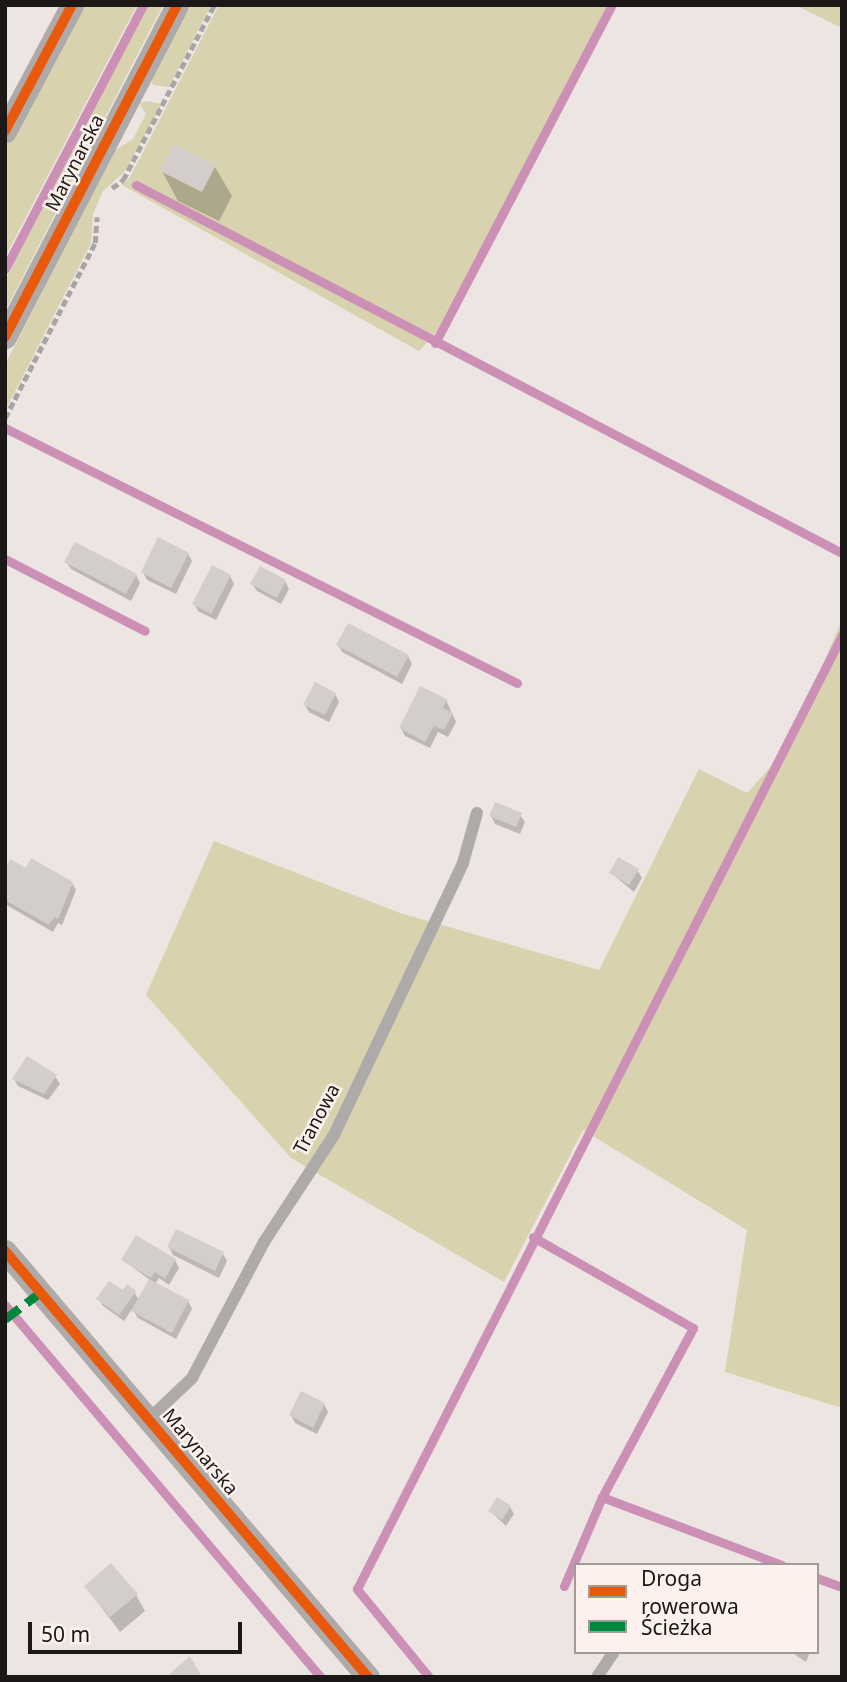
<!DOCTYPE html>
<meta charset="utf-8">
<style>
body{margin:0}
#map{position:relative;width:847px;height:1682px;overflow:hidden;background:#ece5e2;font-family:"Noto Sans",sans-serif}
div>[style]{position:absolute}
.green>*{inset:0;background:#d9d2ae}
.shadow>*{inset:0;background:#0003}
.stream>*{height:9px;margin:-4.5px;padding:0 4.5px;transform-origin:4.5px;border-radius:4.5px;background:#cc90b7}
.building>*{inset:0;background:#d3cdcc}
.path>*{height:4.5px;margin-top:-2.25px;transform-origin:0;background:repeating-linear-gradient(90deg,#a8a5a4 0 7px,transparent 0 10.5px)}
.service>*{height:12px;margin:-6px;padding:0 6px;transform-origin:6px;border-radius:6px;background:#adaaa9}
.minor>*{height:23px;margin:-11.5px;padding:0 11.5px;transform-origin:11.5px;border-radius:11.5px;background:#adaaa9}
.quiet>*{height:9px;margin-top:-4.5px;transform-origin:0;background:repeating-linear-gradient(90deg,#00873e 0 18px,transparent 0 27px)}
.cycleway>*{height:10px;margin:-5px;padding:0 5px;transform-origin:5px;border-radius:5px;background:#e8590c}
span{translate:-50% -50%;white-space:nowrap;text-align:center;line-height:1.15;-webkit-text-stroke:5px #fcf1ec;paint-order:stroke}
.street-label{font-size:19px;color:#1c1817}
.frame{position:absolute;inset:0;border:7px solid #1c1817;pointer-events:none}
.legend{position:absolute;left:574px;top:1563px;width:245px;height:91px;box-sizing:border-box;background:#fcf1ec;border:2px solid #a29a97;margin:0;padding:9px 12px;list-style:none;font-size:21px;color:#1c1817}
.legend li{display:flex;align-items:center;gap:14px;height:35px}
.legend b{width:35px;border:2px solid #a29a97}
.scale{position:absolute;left:28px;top:1622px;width:214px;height:32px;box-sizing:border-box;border:4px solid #1c1817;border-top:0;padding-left:9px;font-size:21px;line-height:24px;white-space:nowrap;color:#1c1817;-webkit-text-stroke:5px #fcf1ec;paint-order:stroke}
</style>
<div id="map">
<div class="green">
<i style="clip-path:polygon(81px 5px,137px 5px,5px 257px,5px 148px)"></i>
<i style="clip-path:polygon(147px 5px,163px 5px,5px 311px,5px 281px)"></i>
<i style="clip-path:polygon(189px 5px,211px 5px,169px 87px,153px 85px,151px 79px)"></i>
<i style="clip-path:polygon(219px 5px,609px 5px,436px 332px,419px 351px,122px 185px,129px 179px)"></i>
<i style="clip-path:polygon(795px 5px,842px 5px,842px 28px)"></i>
<i style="clip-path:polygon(149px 101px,162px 104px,125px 171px,103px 191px,93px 214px,91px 243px,5px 411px,6px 363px,114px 151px,133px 139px,146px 114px,139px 103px)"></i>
<i style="clip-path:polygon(842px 620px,842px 1408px,725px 1372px,747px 1230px,583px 1130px,504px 1282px,291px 1158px,146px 995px,214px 841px,400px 913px,599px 970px,699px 769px,747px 793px,786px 750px)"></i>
</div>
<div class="shadow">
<i style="clip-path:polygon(215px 167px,232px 196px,219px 221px,178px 201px,162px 171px)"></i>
<i style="clip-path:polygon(188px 554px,192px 561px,176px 594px,147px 580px,143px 572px)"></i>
<i style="clip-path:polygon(66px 562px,136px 575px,140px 583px,131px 601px,71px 569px)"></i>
<i style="clip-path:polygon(230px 576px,234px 584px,216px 620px,198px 611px,194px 604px)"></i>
<i style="clip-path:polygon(285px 581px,289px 589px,281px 604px,257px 591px,252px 584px)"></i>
<i style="clip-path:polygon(338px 645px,408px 656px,412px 664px,402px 684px,342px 652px)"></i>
<i style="clip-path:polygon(335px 694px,339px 702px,329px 722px,309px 712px,305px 705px)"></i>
<i style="clip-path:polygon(446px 700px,456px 722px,448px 737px,438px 732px,430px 748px,405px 736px,401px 728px)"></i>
<i style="clip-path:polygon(520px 815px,525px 822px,520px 834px,495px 824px,491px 816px)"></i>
<i style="clip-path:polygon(5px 871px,72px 883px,76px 890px,62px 925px,58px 923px,53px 932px,5px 904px)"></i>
<i style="clip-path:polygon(638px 871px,642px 878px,634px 892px,611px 873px)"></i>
<i style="clip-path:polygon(55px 1076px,60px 1084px,48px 1100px,18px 1086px,14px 1079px)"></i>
<i style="clip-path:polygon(177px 1231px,223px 1254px,227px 1261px,219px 1278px,173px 1255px,169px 1247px)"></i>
<i style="clip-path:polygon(123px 1260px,175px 1260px,179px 1268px,169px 1285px,159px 1278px,155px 1284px,188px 1301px,192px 1309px,176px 1339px,138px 1318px,132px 1309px,124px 1321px,103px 1306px,99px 1299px,123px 1293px,134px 1292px,139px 1300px,150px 1280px)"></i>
<i style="clip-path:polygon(324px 1404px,328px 1412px,317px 1434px,295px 1423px,291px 1415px)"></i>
<i style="clip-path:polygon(510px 1507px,514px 1514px,506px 1526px,490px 1511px)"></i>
<i style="clip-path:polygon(86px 1587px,136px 1595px,145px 1611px,120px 1632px)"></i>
<i style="clip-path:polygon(791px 1652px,810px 1652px,806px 1662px)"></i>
</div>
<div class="stream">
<i style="left:136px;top:185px;width:796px;rotate:27.53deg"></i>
<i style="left:5px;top:269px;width:298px;rotate:-62.4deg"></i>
<i style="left:435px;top:343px;width:382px;rotate:-62.4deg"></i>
<i style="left:5px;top:428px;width:572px;rotate:26.48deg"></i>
<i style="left:5px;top:559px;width:157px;rotate:27.2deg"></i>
<i style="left:533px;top:1237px;width:184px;rotate:29.6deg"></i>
<i style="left:693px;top:1328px;width:192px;rotate:118.3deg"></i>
<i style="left:602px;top:1497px;width:192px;rotate:20.7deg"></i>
<i style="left:5px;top:1305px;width:488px;rotate:49.7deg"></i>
<i style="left:817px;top:1578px;width:27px;rotate:20deg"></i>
<i style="left:564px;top:1586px;width:97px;rotate:-66.9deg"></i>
<i style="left:429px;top:1677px;width:114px;rotate:-129.3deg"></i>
<i style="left:357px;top:1589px;width:1070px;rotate:-63.05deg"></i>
</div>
<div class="building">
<i style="clip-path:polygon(174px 144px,216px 165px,202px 192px,160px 171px)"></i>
<i style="clip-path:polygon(158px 537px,189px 553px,171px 588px,141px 572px)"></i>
<i style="clip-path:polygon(75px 542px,137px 574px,126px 594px,64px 562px)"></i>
<i style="clip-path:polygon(212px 565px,231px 575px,211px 614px,192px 604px)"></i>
<i style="clip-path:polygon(260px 566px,286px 580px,277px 598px,250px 584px)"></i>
<i style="clip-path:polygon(348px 623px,409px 655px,397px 677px,336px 645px)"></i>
<i style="clip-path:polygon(315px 682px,336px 693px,325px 715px,303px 705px)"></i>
<i style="clip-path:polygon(420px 686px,447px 699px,443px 708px,453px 713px,444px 730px,434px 726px,425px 742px,399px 728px)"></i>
<i style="clip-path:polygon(495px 802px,522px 813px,516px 827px,489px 816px)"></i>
<i style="clip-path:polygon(618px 857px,639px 869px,629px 885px,609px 873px)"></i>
<i style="clip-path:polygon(31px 858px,73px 882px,58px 919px,54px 917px,49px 925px,5px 900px,5px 868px,10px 859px,26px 868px)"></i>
<i style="clip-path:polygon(27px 1056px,57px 1075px,44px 1094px,12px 1079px)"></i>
<i style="clip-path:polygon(176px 1229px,224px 1252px,215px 1271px,167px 1247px)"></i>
<i style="clip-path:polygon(136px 1235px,176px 1259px,165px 1279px,155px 1272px,151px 1278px,121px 1260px)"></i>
<i style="clip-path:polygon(149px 1279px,189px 1300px,172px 1333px,131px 1311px)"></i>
<i style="clip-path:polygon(109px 1281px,123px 1290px,127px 1284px,136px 1291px,119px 1315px,96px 1299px)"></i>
<i style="clip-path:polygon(301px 1391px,325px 1403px,313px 1428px,289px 1415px)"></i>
<i style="clip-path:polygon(497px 1497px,511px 1506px,502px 1520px,488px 1511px)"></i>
<i style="clip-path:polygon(111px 1563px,138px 1594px,110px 1617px,84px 1586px)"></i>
<i style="clip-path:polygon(190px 1656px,202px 1677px,166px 1677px)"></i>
</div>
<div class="path">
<i style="left:112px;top:188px;width:14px;rotate:-36deg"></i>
<i style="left:123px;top:180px;width:197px;rotate:-62.5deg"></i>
<i style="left:5px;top:418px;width:197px;rotate:-62.8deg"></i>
<i style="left:95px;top:243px;width:26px;rotate:-86deg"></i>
</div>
<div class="service">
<i style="left:149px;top:1419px;width:59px;rotate:-43.6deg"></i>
<i style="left:192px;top:1378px;width:154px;rotate:-62.1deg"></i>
<i style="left:264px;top:1242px;width:128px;rotate:-56.8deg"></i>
<i style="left:334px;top:1135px;width:301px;rotate:-64.6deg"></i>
<i style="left:463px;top:863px;width:52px;rotate:-74.4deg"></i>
<i style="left:597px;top:1677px;width:30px;rotate:-56deg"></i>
</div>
<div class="minor">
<i style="left:5px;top:131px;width:143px;rotate:-62deg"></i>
<i style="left:5px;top:337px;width:374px;rotate:-62.6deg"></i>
<i style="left:5px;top:1251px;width:560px;rotate:49.57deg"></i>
</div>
<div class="quiet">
<i style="left:5px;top:1319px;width:45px;rotate:-36.9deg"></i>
</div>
<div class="cycleway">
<i style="left:5px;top:131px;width:143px;rotate:-62deg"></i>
<i style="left:5px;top:337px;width:374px;rotate:-62.6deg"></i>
<i style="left:5px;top:1251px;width:560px;rotate:49.57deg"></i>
</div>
<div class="street-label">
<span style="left:75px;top:163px;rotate:-63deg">Marynarska</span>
<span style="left:317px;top:1119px;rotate:-62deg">Tranowa</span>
<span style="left:200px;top:1452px;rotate:50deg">Marynarska</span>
</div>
<div class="frame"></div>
<ul class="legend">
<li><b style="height:9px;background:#e8590c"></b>Droga rowerowa</li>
<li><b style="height:9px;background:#00873e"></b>Ścieżka</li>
</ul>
<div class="scale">50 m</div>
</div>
